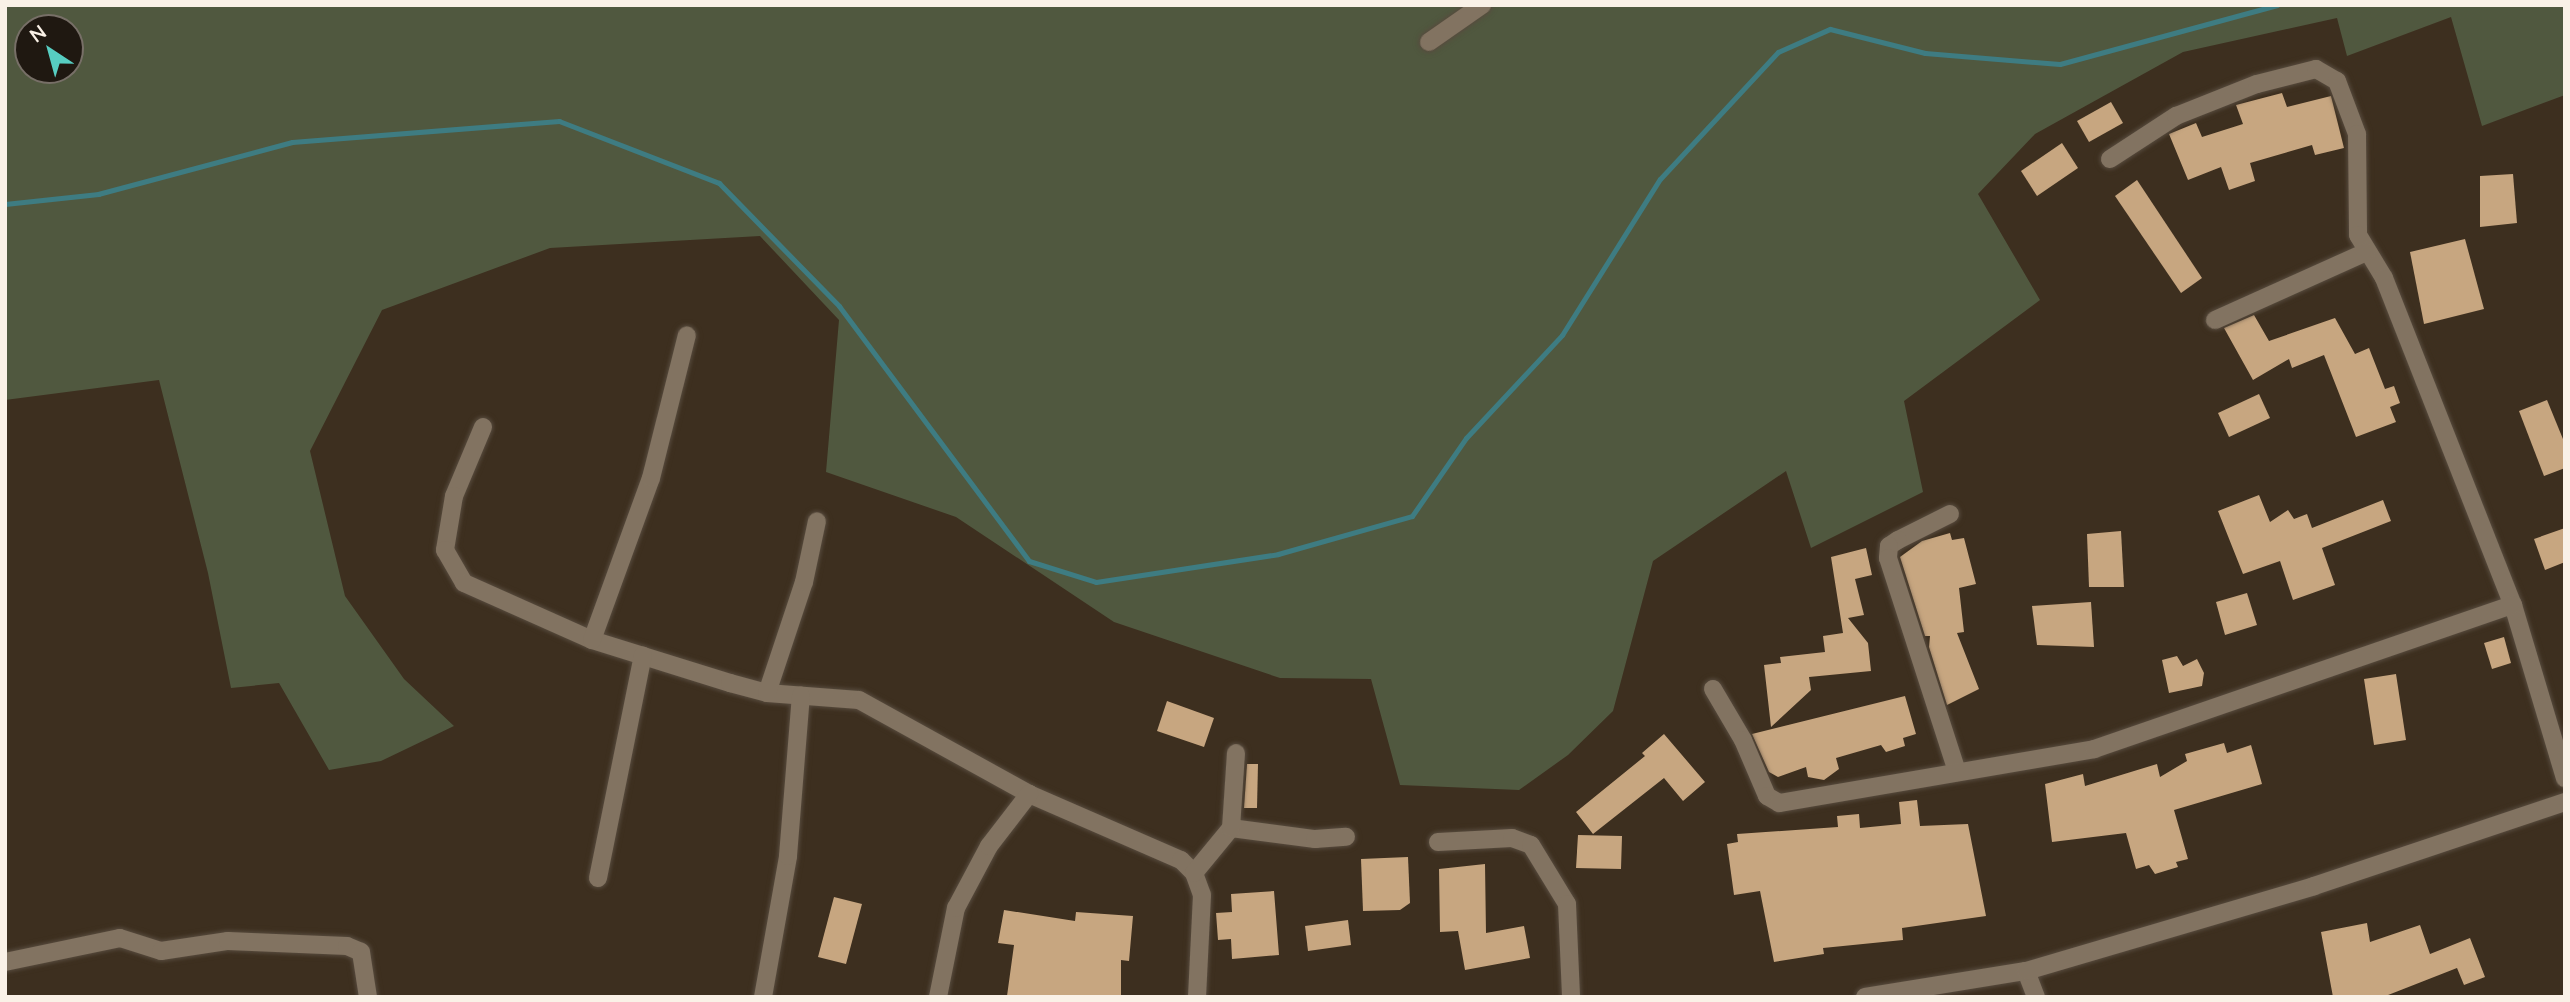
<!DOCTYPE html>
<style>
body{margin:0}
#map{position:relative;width:2570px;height:1002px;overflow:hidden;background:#3d2f1f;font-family:Lato,sans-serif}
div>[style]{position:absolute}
.green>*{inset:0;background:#50583f}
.stream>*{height:5px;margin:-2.5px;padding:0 2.5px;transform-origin:2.5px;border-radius:2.5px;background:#3e7c82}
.building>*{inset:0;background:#c7a680}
.roads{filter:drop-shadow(0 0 2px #574b3e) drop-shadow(0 0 2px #574b3e)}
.street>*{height:18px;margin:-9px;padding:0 9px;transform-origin:9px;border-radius:9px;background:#827361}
span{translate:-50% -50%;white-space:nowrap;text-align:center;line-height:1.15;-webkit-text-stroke:7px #1f1811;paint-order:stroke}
.frame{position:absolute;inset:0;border:7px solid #faf1e7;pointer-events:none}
.north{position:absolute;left:14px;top:14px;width:70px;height:70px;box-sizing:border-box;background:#1f1811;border:2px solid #776f67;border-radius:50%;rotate:324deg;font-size:19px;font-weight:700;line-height:28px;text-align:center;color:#faf1e7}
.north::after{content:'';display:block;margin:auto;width:24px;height:32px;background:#57cec2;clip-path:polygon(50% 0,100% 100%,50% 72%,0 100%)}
</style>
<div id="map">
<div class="green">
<i style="clip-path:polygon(evenodd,5px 5px,2565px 5px,2565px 95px,2482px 126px,2451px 17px,2347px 56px,2337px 18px,2183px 52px,2035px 134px,1978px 194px,2040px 300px,1904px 401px,1923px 492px,1811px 548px,1786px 471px,1653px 561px,1613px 711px,1568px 755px,1519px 790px,1400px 785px,1371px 679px,1280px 678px,1114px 622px,956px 517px,826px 472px,839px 320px,760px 236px,550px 248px,382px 310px,310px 451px,345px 596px,404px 679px,454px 726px,381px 761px,329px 770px,279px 683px,231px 688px,208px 573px,159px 380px,5px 400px,5px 5px,28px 28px,70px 28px,70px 70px,28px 70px,28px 28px)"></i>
</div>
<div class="stream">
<i style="left:5px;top:204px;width:94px;rotate:-6.1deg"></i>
<i style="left:98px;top:194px;width:201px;rotate:-15deg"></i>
<i style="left:292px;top:142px;width:268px;rotate:-4.5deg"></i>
<i style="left:559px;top:121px;width:172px;rotate:21.2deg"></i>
<i style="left:719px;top:183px;width:172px;rotate:45.7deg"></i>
<i style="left:839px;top:306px;width:318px;rotate:53.3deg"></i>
<i style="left:1029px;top:561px;width:70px;rotate:17.4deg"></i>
<i style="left:1096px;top:582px;width:184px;rotate:-8.7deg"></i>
<i style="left:1278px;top:554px;width:139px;rotate:-15.8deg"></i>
<i style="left:1412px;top:516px;width:95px;rotate:-55.3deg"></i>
<i style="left:1466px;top:438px;width:141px;rotate:-47deg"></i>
<i style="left:1562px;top:335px;width:184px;rotate:-57.9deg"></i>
<i style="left:1660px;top:179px;width:173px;rotate:-47.1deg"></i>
<i style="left:1778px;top:52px;width:57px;rotate:-23.9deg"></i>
<i style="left:1830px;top:29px;width:98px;rotate:14.2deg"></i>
<i style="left:1925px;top:53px;width:135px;rotate:4.7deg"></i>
<i style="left:2060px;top:64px;width:225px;rotate:-15.2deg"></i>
</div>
<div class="building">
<i style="clip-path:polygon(2282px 93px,2287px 107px,2331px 96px,2344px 148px,2315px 155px,2312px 145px,2250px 163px,2255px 181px,2229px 190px,2221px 167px,2188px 180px,2169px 134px,2196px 123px,2202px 137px,2243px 124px,2236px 105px)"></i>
<i style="clip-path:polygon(2111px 102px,2123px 123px,2089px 142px,2077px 121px)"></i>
<i style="clip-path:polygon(2062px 143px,2078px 168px,2037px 196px,2021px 171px)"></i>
<i style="clip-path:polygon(2513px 174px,2517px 223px,2480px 227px,2480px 176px)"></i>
<i style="clip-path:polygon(2137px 180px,2202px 278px,2181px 293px,2115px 196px)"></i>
<i style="clip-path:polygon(2465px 239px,2484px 309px,2424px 324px,2410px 252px)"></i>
<i style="clip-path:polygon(2254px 315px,2269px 341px,2335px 318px,2355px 354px,2369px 348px,2385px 389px,2394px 386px,2400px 403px,2390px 407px,2396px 422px,2356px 437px,2324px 355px,2292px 368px,2289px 359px,2253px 380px,2224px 328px)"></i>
<i style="clip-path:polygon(2259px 394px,2270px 418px,2229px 437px,2218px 413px)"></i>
<i style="clip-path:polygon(2547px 400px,2565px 444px,2565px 468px,2544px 476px,2519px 411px)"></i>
<i style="clip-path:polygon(2259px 495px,2270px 522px,2288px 510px,2294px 519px,2307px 514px,2312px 528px,2383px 500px,2391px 521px,2322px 548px,2335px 585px,2293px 600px,2280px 561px,2243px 574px,2218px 511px)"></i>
<i style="clip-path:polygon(2565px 528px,2565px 562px,2545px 570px,2534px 539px)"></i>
<i style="clip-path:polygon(2121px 531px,2124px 587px,2089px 587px,2087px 534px)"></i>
<i style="clip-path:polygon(1950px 533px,1952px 540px,1964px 538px,1976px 584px,1959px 588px,1964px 632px,1957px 633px,1979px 689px,1947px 705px,1929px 647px,1930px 636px,1925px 636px,1900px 557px,1922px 541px)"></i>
<i style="clip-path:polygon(1866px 548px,1872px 575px,1855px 579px,1864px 615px,1848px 618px,1868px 643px,1871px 671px,1809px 677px,1811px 690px,1771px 727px,1764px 665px,1781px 663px,1780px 657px,1825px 652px,1823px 636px,1843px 633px,1831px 557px)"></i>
<i style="clip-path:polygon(2247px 593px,2257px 625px,2225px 635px,2216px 602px)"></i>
<i style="clip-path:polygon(2091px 602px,2094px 647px,2037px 645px,2032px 606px)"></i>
<i style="clip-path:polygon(2504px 637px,2511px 663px,2492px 669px,2484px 643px)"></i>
<i style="clip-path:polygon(2177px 656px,2183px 666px,2197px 659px,2204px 673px,2202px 686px,2169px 693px,2162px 660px)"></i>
<i style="clip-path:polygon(2396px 674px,2406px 740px,2374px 745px,2364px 679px)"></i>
<i style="clip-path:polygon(1905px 696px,1916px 734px,1903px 738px,1905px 746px,1886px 752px,1881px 745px,1836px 758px,1839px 769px,1824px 780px,1808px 777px,1806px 767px,1778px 777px,1769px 772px,1752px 734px)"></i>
<i style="clip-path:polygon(1167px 701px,1214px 718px,1204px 747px,1157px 731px)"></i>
<i style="clip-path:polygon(1664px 734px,1705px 782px,1683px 801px,1664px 778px,1593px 834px,1576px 812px,1645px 756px,1642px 753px)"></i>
<i style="clip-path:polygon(2224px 743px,2227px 753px,2251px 745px,2262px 784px,2174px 810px,2188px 859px,2176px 862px,2178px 867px,2155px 874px,2149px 865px,2136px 869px,2126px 833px,2052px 842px,2045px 784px,2083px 774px,2085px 786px,2157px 764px,2160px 777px,2187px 761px,2185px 754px)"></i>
<i style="clip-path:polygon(1247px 764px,1258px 764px,1257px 808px,1244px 808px)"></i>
<i style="clip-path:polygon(1917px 800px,1920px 826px,1968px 824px,1986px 916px,1902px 928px,1903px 940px,1823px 948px,1824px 954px,1774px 962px,1760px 891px,1734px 895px,1727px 844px,1738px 842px,1737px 834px,1838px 827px,1837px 816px,1859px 814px,1860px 828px,1901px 824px,1899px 802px)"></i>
<i style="clip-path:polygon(1578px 835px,1622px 836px,1621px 869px,1576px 868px)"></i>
<i style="clip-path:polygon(1408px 857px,1410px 903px,1400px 910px,1363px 911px,1361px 859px)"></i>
<i style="clip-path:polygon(1485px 864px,1486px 933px,1524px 926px,1530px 958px,1465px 970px,1458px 931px,1440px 932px,1439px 869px)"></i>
<i style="clip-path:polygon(1274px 891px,1279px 955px,1232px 959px,1231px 939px,1218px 940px,1216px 913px,1232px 912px,1231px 894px)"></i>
<i style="clip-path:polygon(834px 897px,862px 904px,846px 964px,818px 957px)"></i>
<i style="clip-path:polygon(1004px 910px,1075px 921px,1076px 912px,1133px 916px,1129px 961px,1121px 960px,1121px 995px,1007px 996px,1014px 945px,998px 943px)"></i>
<i style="clip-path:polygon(1348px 920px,1351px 945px,1308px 951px,1305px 926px)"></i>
<i style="clip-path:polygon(2367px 923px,2370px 942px,2420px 925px,2430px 954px,2470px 938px,2485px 977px,2464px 985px,2457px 968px,2383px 997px,2333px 997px,2321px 932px)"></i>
</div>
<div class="roads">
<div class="street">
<i style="left:1429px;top:42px;width:65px;rotate:-34.9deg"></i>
<i style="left:2110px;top:159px;width:79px;rotate:-33.1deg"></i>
<i style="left:2176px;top:116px;width:87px;rotate:-21.6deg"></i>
<i style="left:2257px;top:84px;width:61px;rotate:-14.3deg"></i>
<i style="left:2316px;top:69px;width:24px;rotate:30deg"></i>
<i style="left:2337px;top:81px;width:57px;rotate:69.3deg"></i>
<i style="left:2357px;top:134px;width:101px;rotate:89.4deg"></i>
<i style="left:2358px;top:235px;width:50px;rotate:58.8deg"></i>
<i style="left:2384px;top:278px;width:352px;rotate:68.5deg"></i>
<i style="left:2513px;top:605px;width:181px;rotate:73.3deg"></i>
<i style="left:2215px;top:320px;width:166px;rotate:-24.2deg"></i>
<i style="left:483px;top:427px;width:75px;rotate:112.8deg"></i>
<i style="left:454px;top:496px;width:55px;rotate:99.5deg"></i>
<i style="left:445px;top:550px;width:38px;rotate:60deg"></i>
<i style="left:464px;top:583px;width:140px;rotate:24deg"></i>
<i style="left:592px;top:640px;width:145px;rotate:17.3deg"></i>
<i style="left:730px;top:683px;width:38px;rotate:15deg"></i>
<i style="left:767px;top:693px;width:92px;rotate:4.4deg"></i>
<i style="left:859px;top:700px;width:194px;rotate:28.9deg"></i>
<i style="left:1029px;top:794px;width:166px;rotate:23.5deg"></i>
<i style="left:1181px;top:860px;width:18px;rotate:45deg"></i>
<i style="left:1194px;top:873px;width:23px;rotate:70deg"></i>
<i style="left:1202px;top:895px;width:102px;rotate:92.8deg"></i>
<i style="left:1950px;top:514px;width:58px;rotate:153.4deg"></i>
<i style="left:1898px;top:540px;width:11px;rotate:146deg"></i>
<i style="left:1889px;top:546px;width:12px;rotate:95deg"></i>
<i style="left:1888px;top:558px;width:225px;rotate:72.1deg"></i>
<i style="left:592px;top:640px;width:172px;rotate:-70deg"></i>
<i style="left:651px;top:478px;width:147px;rotate:-75.9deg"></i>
<i style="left:1713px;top:689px;width:59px;rotate:59.5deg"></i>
<i style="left:1743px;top:740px;width:61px;rotate:66.8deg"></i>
<i style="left:1767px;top:796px;width:14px;rotate:30deg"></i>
<i style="left:1779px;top:803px;width:320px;rotate:-9.7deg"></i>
<i style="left:2094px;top:749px;width:443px;rotate:-19deg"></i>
<i style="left:767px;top:693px;width:117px;rotate:-71.6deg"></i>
<i style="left:804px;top:582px;width:62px;rotate:-78deg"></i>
<i style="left:1231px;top:828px;width:85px;rotate:7.5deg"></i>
<i style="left:1315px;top:839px;width:31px;rotate:-4deg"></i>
<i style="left:1438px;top:842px;width:74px;rotate:-3.1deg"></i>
<i style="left:1512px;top:838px;width:20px;rotate:20deg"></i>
<i style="left:1531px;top:845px;width:69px;rotate:58.6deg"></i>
<i style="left:1567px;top:904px;width:93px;rotate:87.5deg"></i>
<i style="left:1194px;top:873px;width:58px;rotate:-50.6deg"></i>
<i style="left:1231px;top:828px;width:75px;rotate:-86.2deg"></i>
<i style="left:598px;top:878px;width:227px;rotate:-78.6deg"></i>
<i style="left:5px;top:962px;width:117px;rotate:-11.8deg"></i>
<i style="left:120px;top:938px;width:43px;rotate:17.6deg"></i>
<i style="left:161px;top:951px;width:68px;rotate:-8.5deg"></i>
<i style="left:228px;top:941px;width:119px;rotate:2.4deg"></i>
<i style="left:347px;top:946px;width:15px;rotate:23deg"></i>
<i style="left:361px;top:952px;width:46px;rotate:81.2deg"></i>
<i style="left:2026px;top:971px;width:28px;rotate:69deg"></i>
<i style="left:763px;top:997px;width:143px;rotate:-79.9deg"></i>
<i style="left:788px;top:856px;width:161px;rotate:-85.4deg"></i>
<i style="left:938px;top:997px;width:91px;rotate:-78.6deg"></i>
<i style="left:956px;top:908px;width:70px;rotate:-62deg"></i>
<i style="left:989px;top:846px;width:66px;rotate:-52.4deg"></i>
<i style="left:1865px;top:997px;width:163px;rotate:-9.2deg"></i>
<i style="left:2026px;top:971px;width:300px;rotate:-16.4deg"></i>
<i style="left:2314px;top:886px;width:265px;rotate:-18.5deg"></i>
</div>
</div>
<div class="frame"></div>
<div class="north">N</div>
</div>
